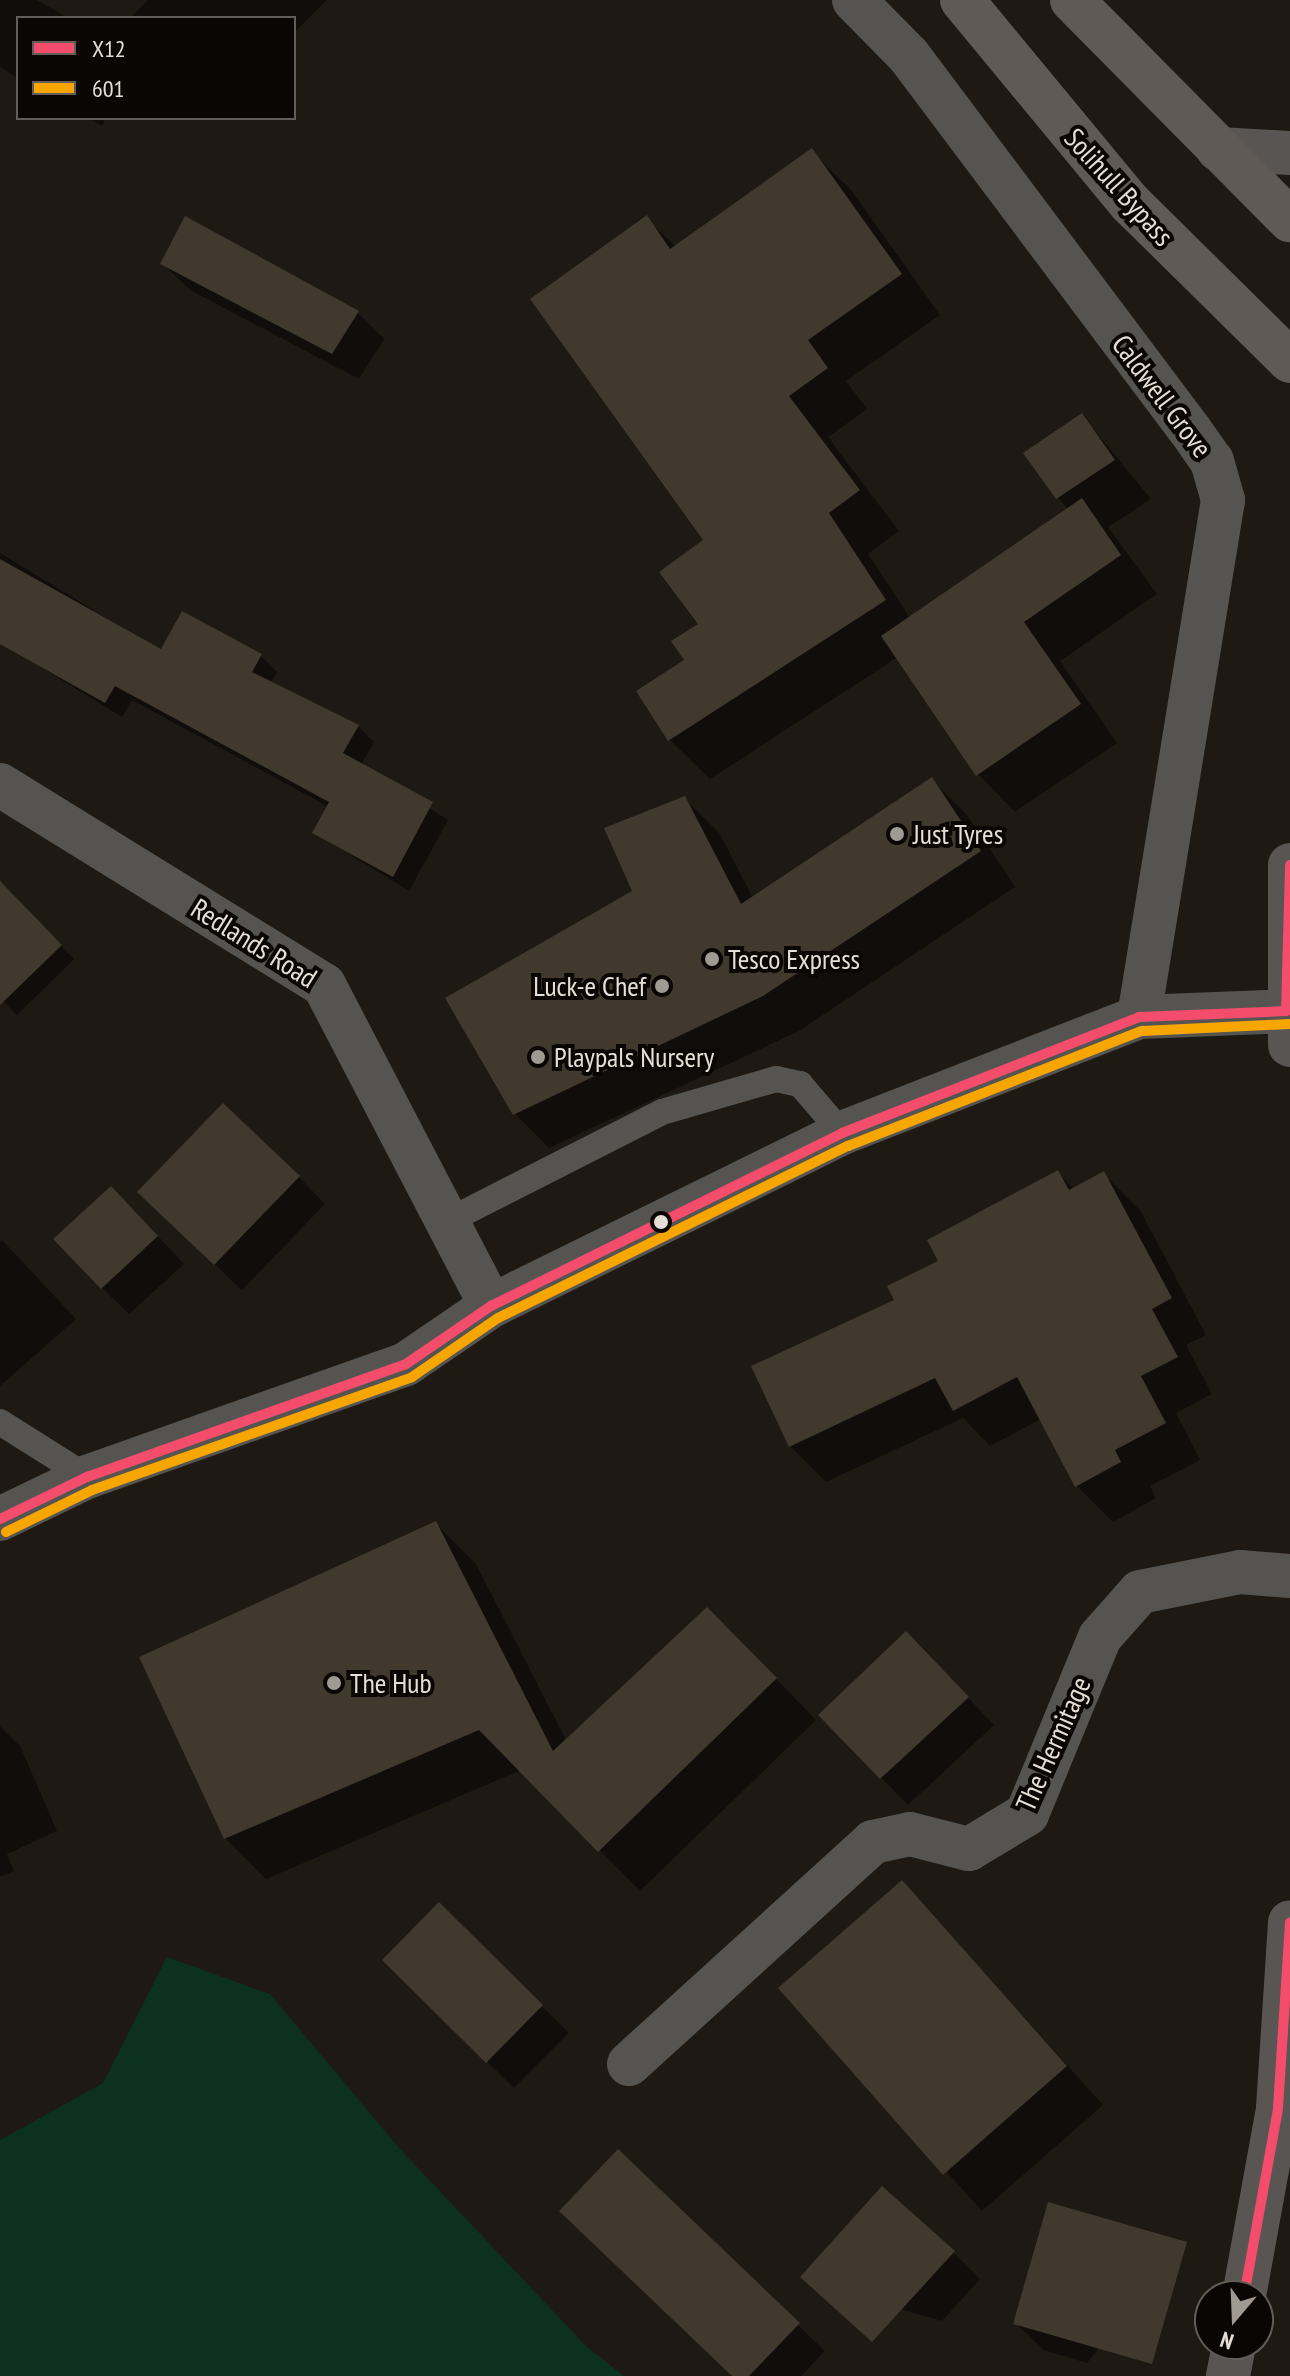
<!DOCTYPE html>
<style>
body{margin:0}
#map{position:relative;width:1290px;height:2376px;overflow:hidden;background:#1f1913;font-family:"PT Sans Narrow",sans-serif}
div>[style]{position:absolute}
.green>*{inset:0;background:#0c311d}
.shadow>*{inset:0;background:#0007}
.building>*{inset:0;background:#42392e}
.lane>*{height:26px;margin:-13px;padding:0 13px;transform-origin:13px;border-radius:13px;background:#555451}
.street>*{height:44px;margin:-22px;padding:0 22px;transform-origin:22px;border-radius:22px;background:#555451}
.secondary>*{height:44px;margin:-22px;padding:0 22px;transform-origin:22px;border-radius:22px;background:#595552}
.highway>*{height:44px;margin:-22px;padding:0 22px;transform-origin:22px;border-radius:22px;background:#5f5a56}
.bus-1>*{height:10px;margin:-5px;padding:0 5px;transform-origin:5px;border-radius:5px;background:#f44d6c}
.bus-2>*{height:10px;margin:-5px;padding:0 5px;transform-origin:5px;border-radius:5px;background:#f7a600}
.dots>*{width:22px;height:22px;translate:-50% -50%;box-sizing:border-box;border:4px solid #0a0603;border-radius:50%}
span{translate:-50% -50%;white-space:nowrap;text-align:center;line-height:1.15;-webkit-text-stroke:8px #0a0603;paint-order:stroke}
.street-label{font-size:28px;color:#e6dfd7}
.poi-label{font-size:28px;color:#e6dfd7}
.left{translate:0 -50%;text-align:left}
.right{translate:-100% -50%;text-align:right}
.legend{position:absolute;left:16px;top:16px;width:280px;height:104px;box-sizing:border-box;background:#0a0603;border:2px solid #625d58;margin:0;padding:10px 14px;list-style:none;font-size:24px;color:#e6dfd7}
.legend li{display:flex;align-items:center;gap:16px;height:40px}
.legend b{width:40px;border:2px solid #625d58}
.north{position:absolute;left:1194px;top:2280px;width:80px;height:80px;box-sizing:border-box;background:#0a0603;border:2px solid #625d58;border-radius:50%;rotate:199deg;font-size:22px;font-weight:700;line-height:32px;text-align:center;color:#e6dfd7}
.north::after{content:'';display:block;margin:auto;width:28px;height:36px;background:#a09a92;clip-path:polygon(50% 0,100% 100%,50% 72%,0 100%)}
</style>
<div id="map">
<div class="green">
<i style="clip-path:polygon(167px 1957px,270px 1994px,400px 2149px,586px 2346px,624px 2376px,0 2376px,0 2140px,103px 2083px)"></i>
</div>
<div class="shadow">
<i style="clip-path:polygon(0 0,37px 0,68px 18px,18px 18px,18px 78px,0 67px)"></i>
<i style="clip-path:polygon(148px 0,327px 0,294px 33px,294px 18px,130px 18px)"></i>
<i style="clip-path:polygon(87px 118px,106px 118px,102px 126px)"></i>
<i style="clip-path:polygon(811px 151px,851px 190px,940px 315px,846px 381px,867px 409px,828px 437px,899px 531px,868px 554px,910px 618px,1069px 510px,1058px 498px,1082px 415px,1151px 499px,1108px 527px,1157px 594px,1060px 661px,1117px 743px,1015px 812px,978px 774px,898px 657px,710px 779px,670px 740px,701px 624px,706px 540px,646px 218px,676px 247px)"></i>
<i style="clip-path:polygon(163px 264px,357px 312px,384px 339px,359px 379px,190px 290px)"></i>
<i style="clip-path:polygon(0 553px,162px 652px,261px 656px,277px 672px,270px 683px,358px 726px,374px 742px,361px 765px,448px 820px,409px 891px,315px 833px,329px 807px,132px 700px,122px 717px,0 642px)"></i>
<i style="clip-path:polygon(932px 780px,967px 815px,1015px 887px,799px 1031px,549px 1148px,514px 1113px,685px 799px,720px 834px,753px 898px)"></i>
<i style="clip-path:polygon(0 884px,74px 959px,17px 1015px,0 998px)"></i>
<i style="clip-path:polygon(1058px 1173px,1074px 1189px,1104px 1174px,1140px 1210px,1206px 1335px,1186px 1345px,1212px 1394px,1176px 1413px,1200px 1460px,1150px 1486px,1156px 1498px,1113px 1522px,1077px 1486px,1041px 1419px,990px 1446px,963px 1418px,826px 1482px,790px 1446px,897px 1301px)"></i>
<i style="clip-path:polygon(299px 1177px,325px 1204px,242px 1290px,167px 1219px)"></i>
<i style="clip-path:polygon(138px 1215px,184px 1264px,129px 1314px,102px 1288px)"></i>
<i style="clip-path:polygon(2px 1240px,76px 1319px,0 1386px,0 1242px)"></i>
<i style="clip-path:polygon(435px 1523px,476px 1564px,568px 1744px,748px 1650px,816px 1720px,640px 1891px,521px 1770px,266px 1879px,225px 1838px)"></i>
<i style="clip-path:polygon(933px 1661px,994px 1725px,908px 1805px,821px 1715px)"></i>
<i style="clip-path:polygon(0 1726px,20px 1746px,57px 1831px,7px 1854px,14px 1871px,0 1877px)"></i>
<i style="clip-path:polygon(902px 1882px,1103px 2105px,982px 2211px,781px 1989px)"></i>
<i style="clip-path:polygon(439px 1905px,569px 2033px,514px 2088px,384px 1960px)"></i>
<i style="clip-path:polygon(954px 2253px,980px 2279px,942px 2321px,840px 2292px)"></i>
<i style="clip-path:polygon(1170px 2258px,1087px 2363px,1043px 2350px,1016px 2323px)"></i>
<i style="clip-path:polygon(798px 2325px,825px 2351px,801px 2376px,733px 2376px)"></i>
</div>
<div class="building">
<i style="clip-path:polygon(812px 148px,902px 274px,808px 340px,828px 368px,789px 396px,860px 490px,829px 513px,886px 600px,668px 741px,636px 691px,684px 660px,671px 641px,698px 624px,659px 572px,703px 540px,530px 299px,647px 215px,670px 249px)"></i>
<i style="clip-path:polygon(185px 216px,359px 311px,332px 354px,160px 264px)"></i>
<i style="clip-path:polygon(1082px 413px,1115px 460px,1056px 499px,1023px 453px)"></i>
<i style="clip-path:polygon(1082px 498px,1121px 555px,1024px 622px,1081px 704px,976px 776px,881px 636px)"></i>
<i style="clip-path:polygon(0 559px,161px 649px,182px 611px,262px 654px,252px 672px,359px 725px,343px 753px,433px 802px,393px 877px,312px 833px,329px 802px,115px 686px,105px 703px,0 644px)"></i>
<i style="clip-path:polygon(932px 777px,981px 851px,763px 996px,513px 1115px,445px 998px,632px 891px,604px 828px,685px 796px,741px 904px)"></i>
<i style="clip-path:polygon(0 881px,62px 945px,0 1005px)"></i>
<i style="clip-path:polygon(223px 1103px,300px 1176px,214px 1265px,137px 1192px)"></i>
<i style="clip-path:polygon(1058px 1170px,1069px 1190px,1104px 1171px,1172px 1298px,1152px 1309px,1178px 1357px,1141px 1376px,1166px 1423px,1115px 1450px,1121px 1462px,1075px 1487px,1017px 1377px,953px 1411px,935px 1378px,789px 1447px,751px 1366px,894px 1300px,887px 1286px,938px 1261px,927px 1240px)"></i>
<i style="clip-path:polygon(111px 1186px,158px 1236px,101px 1289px,53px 1239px)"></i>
<i style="clip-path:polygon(436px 1521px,553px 1751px,707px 1607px,777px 1678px,598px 1852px,479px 1730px,224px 1839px,139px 1657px)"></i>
<i style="clip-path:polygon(906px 1631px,969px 1697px,880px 1779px,818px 1715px)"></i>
<i style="clip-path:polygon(902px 1880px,1067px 2066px,943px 2175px,778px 1988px)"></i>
<i style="clip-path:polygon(439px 1902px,543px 2005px,486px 2063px,382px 1960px)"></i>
<i style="clip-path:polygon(618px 2149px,800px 2323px,749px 2376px,732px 2376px,559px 2211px)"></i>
<i style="clip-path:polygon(882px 2186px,955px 2251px,872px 2342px,800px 2277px)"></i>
<i style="clip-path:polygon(1048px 2202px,1187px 2242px,1152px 2364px,1013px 2324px)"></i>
</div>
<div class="lane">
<i style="left:448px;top:1221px;width:240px;rotate:-27deg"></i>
<i style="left:662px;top:1112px;width:119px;rotate:-16.1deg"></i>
<i style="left:776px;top:1079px;width:25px;rotate:12deg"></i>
<i style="left:800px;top:1084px;width:65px;rotate:49.4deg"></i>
<i style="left:0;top:1422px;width:103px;rotate:32.3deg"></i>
</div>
<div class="street">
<i style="left:854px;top:0;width:78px;rotate:45.5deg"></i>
<i style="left:909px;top:56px;width:468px;rotate:53.1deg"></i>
<i style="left:1190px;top:430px;width:38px;rotate:55deg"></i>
<i style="left:1212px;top:461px;width:41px;rotate:74.2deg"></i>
<i style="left:1223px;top:500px;width:524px;rotate:99.23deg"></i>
<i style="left:0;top:785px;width:381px;rotate:31.7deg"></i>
<i style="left:324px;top:985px;width:362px;rotate:62.5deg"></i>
<i style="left:0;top:1519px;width:97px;rotate:-25.8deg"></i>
<i style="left:87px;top:1477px;width:338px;rotate:-19.5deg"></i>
<i style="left:406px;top:1364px;width:103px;rotate:-34.3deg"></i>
<i style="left:491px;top:1306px;width:391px;rotate:-26.2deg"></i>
<i style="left:842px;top:1133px;width:319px;rotate:-21.3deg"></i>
<i style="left:1139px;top:1017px;width:147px;rotate:-2.3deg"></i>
<i style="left:629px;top:2064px;width:330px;rotate:-42.3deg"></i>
<i style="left:873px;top:1842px;width:38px;rotate:-12deg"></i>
<i style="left:910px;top:1834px;width:61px;rotate:14.3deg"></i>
<i style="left:969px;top:1849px;width:68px;rotate:-31.1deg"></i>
<i style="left:1027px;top:1814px;width:191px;rotate:-67.6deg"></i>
<i style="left:1100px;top:1637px;width:60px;rotate:-48.4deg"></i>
<i style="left:1140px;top:1592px;width:102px;rotate:-11.3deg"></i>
<i style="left:1240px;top:1572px;width:50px;rotate:4.6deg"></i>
</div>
<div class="secondary">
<i style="left:1218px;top:149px;width:72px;rotate:3.2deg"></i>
<i style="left:1290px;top:865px;width:180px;rotate:90deg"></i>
<i style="left:1244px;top:2296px;width:191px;rotate:-79.7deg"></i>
<i style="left:1278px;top:2108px;width:186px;rotate:-86.3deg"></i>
<i style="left:1228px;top:2376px;width:33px;rotate:-79deg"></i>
</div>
<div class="highway">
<i style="left:962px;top:0;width:264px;rotate:50.4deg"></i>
<i style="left:1130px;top:203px;width:225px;rotate:44.6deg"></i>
<i style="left:1072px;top:0;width:310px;rotate:45.3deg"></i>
</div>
<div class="bus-1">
<i style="left:0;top:1519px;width:97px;rotate:-25.8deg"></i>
<i style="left:87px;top:1477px;width:338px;rotate:-19.5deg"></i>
<i style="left:406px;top:1364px;width:103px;rotate:-34.3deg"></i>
<i style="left:491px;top:1306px;width:391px;rotate:-26.2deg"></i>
<i style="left:842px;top:1133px;width:319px;rotate:-21.3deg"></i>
<i style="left:1139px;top:1017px;width:147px;rotate:-2.3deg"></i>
<i style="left:1286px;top:1011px;width:146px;rotate:-88.4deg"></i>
<i style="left:1244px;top:2296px;width:191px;rotate:-79.7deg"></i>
<i style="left:1278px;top:2108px;width:186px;rotate:-86.3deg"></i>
</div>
<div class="bus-2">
<i style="left:6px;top:1532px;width:96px;rotate:-26deg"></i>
<i style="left:92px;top:1490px;width:339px;rotate:-19.4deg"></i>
<i style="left:412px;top:1377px;width:104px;rotate:-34.5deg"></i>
<i style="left:498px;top:1318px;width:390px;rotate:-26.2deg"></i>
<i style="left:848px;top:1146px;width:316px;rotate:-21.4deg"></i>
<i style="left:1142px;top:1031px;width:148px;rotate:-2.7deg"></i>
</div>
<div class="dots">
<i style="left:897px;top:834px;background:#a09a92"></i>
<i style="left:712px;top:959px;background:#a09a92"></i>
<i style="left:662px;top:986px;background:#a09a92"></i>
<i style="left:538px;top:1057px;background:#a09a92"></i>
<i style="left:661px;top:1222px;background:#e6dfd7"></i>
<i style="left:334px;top:1683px;background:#a09a92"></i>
</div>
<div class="street-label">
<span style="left:1119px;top:187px;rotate:48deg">Solihull Bypass</span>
<span style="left:1162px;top:396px;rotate:53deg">Caldwell Grove</span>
<span style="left:254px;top:943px;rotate:32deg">Redlands Road</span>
<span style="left:1053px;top:1744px;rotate:-66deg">The Hermitage</span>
</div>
<div class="poi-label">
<span class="left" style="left:913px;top:834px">Just Tyres</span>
<span class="left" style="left:728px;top:959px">Tesco Express</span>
<span class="right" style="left:646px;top:986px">Luck-e Chef</span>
<span class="left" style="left:554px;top:1057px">Playpals Nursery</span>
<span class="left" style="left:350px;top:1683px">The Hub</span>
</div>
<ul class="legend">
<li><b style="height:10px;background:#f44d6c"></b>X12</li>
<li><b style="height:10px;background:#f7a600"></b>601</li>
</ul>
<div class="north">N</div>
</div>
